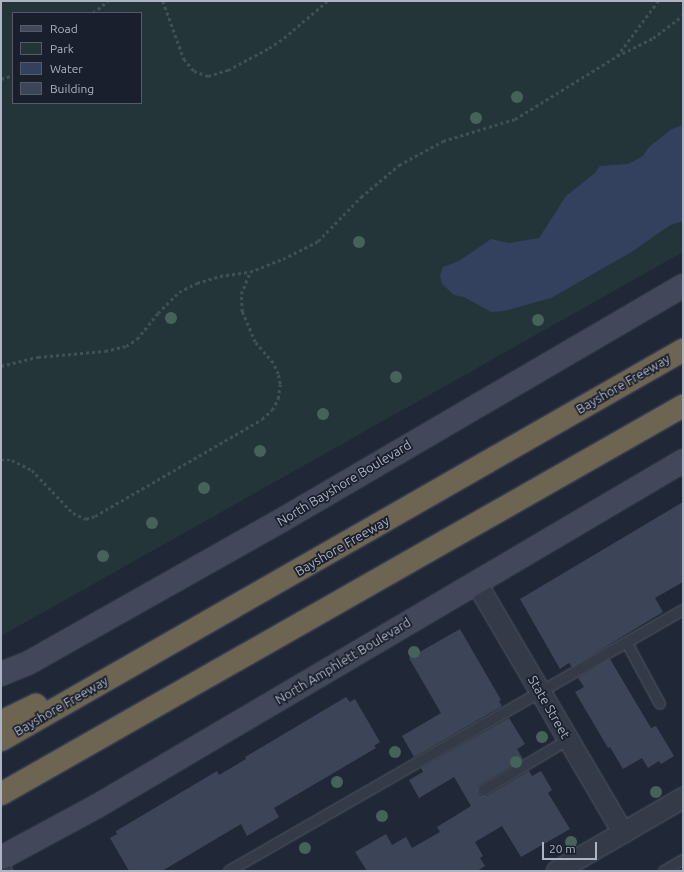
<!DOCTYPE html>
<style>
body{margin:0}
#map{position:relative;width:684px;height:872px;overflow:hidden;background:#202837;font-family:Ubuntu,sans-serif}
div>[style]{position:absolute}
.green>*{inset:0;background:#233539}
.water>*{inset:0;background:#34415e}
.building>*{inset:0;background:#3c4557}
.path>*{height:2.5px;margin-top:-1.25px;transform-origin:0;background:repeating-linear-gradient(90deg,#405055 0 3px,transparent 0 6px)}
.roads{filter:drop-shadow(0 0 1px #515765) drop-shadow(0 0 1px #515765)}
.lane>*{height:10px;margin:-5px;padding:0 5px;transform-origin:5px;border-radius:5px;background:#343a47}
.street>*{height:20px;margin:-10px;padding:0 10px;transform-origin:10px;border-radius:10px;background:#343a47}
.secondary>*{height:22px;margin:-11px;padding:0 11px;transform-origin:11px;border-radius:11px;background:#42485a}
.highway>*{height:22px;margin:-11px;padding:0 11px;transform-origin:11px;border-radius:11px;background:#6d6551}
.trees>*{width:12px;height:12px;margin:-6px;border-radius:50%;background:#466359}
span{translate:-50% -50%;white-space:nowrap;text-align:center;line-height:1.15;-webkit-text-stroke:3.5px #191f2c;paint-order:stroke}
.street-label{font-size:13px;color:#aeb4c4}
.frame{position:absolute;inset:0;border:2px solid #aeb4c4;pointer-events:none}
.legend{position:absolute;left:12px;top:12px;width:130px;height:92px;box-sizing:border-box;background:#191f2c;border:1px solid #555b69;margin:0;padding:5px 7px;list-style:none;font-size:12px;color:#aeb4c4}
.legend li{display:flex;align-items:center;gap:8px;height:20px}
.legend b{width:20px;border:1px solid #555b69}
.scale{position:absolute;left:542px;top:842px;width:55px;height:18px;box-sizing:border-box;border:2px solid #aeb4c4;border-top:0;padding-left:5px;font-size:12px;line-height:14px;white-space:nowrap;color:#aeb4c4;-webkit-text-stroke:3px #191f2c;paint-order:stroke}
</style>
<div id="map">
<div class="green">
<i style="clip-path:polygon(evenodd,1px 1px,683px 1px,683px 252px,1px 636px,1px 1px,13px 13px,141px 13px,141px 103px,13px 103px,13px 13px)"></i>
</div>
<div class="water">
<i style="clip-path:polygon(683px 125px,683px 221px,670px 225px,633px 251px,551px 298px,504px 311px,491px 312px,464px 297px,454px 295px,442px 284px,440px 276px,443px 267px,459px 261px,491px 239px,509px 243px,539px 238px,566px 196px,595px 173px,600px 166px,628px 164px,643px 156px,649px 147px,672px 129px)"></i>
</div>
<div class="building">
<i style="clip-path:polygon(683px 502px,683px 582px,655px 598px,663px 612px,572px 667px,569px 663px,560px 669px,520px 599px)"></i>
<i style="clip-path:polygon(460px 629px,501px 700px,499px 701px,502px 706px,414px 757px,402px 736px,441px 713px,409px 658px)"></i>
<i style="clip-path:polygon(610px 659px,651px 728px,656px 726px,674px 756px,661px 764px,659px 761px,648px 768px,642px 758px,623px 769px,610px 747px,608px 748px,575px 692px,584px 687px,578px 678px)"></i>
<i style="clip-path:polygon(346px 697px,350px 702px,355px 699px,380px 742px,374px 746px,376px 748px,274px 808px,279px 817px,247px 836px,241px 824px,162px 871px,129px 871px,110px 838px,117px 834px,116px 831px,217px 771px,219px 775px,246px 759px,245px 757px)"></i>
<i style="clip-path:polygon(509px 718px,525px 744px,517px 749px,523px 759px,481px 784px,478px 787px,478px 793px,481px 796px,487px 796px,529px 771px,532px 776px,541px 771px,552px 790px,548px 793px,570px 829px,521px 857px,502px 826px,475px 842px,483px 856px,480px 858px,485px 866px,477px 871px,367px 871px,355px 852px,386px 834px,392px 845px,406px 837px,412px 848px,440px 832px,437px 827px,471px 806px,454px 777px,419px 798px,409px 780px,423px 772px,421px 768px)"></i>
</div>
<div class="path">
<i style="left:163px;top:1px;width:62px;rotate:70.1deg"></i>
<i style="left:184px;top:59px;width:16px;rotate:50deg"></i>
<i style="left:194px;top:71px;width:15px;rotate:20deg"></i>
<i style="left:208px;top:76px;width:21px;rotate:-17deg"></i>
<i style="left:228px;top:70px;width:47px;rotate:-28.2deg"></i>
<i style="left:269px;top:48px;width:18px;rotate:-34deg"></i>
<i style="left:284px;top:38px;width:57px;rotate:-40.7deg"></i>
<i style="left:93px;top:13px;width:19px;rotate:-39deg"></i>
<i style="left:617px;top:56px;width:69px;rotate:-53.3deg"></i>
<i style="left:1px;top:79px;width:13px;rotate:-18deg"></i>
<i style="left:1px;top:366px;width:38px;rotate:-14deg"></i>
<i style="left:38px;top:357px;width:67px;rotate:-5.1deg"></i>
<i style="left:105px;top:351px;width:22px;rotate:-13deg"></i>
<i style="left:126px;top:346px;width:13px;rotate:-32deg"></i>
<i style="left:137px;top:339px;width:33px;rotate:-51deg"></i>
<i style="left:158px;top:313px;width:30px;rotate:-45deg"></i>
<i style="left:179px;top:292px;width:20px;rotate:-27deg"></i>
<i style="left:197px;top:283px;width:24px;rotate:-17deg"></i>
<i style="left:220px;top:276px;width:30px;rotate:-8deg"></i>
<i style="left:250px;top:272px;width:35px;rotate:-22deg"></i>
<i style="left:283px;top:259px;width:39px;rotate:-27deg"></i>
<i style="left:318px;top:241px;width:62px;rotate:-45.7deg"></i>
<i style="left:361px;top:197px;width:50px;rotate:-40.1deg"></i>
<i style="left:399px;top:165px;width:50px;rotate:-28.6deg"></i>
<i style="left:443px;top:141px;width:75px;rotate:-17deg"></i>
<i style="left:515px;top:119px;width:120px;rotate:-31.7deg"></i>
<i style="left:617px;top:56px;width:40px;rotate:-26.6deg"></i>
<i style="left:653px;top:38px;width:38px;rotate:-37deg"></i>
<i style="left:1px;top:460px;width:11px"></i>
<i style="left:12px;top:460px;width:22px;rotate:27deg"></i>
<i style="left:32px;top:470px;width:59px;rotate:46.4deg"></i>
<i style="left:73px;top:513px;width:14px;rotate:25deg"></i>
<i style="left:86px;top:519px;width:9px;rotate:-18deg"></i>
<i style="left:95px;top:516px;width:193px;rotate:-30.1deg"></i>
<i style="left:262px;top:419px;width:13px;rotate:-42deg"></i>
<i style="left:272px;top:410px;width:13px;rotate:-61deg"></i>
<i style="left:278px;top:399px;width:15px;rotate:-82deg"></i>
<i style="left:280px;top:384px;width:10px;rotate:-101deg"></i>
<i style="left:278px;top:374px;width:12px;rotate:-114deg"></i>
<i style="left:273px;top:363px;width:28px;rotate:-131deg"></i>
<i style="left:255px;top:342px;width:33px;rotate:-113deg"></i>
<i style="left:242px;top:312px;width:18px;rotate:-93deg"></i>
<i style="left:241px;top:294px;width:24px;rotate:-68deg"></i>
</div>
<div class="roads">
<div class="lane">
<i style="left:627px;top:643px;width:69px;rotate:61.6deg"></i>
<i style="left:484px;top:790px;width:98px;rotate:-30.8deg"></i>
<i style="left:1px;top:860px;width:13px;rotate:61deg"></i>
<i style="left:229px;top:871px;width:524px;rotate:-29.89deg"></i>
<i style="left:664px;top:871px;width:22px;rotate:-30deg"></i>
</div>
<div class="street">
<i style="left:476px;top:582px;width:291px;rotate:59.6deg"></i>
<i style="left:557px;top:871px;width:146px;rotate:-30.1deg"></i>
</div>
<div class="secondary">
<i style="left:1px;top:674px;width:31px;rotate:-22deg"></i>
<i style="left:30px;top:662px;width:289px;rotate:-29.4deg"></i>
<i style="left:282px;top:520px;width:464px;rotate:-30.3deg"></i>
<i style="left:1px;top:858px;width:111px;rotate:-28.4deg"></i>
<i style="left:99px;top:805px;width:678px;rotate:-30.5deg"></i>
</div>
<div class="highway">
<i style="left:1px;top:722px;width:39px;rotate:-26deg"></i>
<i style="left:1px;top:740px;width:786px;rotate:-29.76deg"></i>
<i style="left:1px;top:794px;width:785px;rotate:-29.64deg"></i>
</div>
</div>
<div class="trees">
<i style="left:517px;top:97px"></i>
<i style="left:476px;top:118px"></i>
<i style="left:359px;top:242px"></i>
<i style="left:171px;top:318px"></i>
<i style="left:538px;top:320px"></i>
<i style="left:396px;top:377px"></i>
<i style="left:323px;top:414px"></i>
<i style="left:260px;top:451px"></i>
<i style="left:204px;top:488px"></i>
<i style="left:152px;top:523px"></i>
<i style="left:103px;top:556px"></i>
<i style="left:414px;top:652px"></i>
<i style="left:542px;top:737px"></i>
<i style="left:395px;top:752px"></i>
<i style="left:516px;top:762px"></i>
<i style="left:337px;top:782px"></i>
<i style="left:656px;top:792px"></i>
<i style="left:382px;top:816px"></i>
<i style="left:571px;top:842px"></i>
<i style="left:305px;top:848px"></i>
</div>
<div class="street-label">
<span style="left:623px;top:384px;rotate:-30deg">Bayshore Freeway</span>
<span style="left:344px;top:483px;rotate:-31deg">North Bayshore Boulevard</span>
<span style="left:342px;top:546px;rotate:-30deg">Bayshore Freeway</span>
<span style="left:343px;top:661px;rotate:-31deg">North Amphlett Boulevard</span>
<span style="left:61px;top:706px;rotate:-30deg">Bayshore Freeway</span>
<span style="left:549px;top:707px;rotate:60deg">State Street</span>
</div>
<div class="frame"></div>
<ul class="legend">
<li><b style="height:5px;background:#42485a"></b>Road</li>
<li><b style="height:11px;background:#233539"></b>Park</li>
<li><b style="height:11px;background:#34415e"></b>Water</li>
<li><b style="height:11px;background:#3c4557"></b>Building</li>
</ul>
<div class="scale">20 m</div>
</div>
